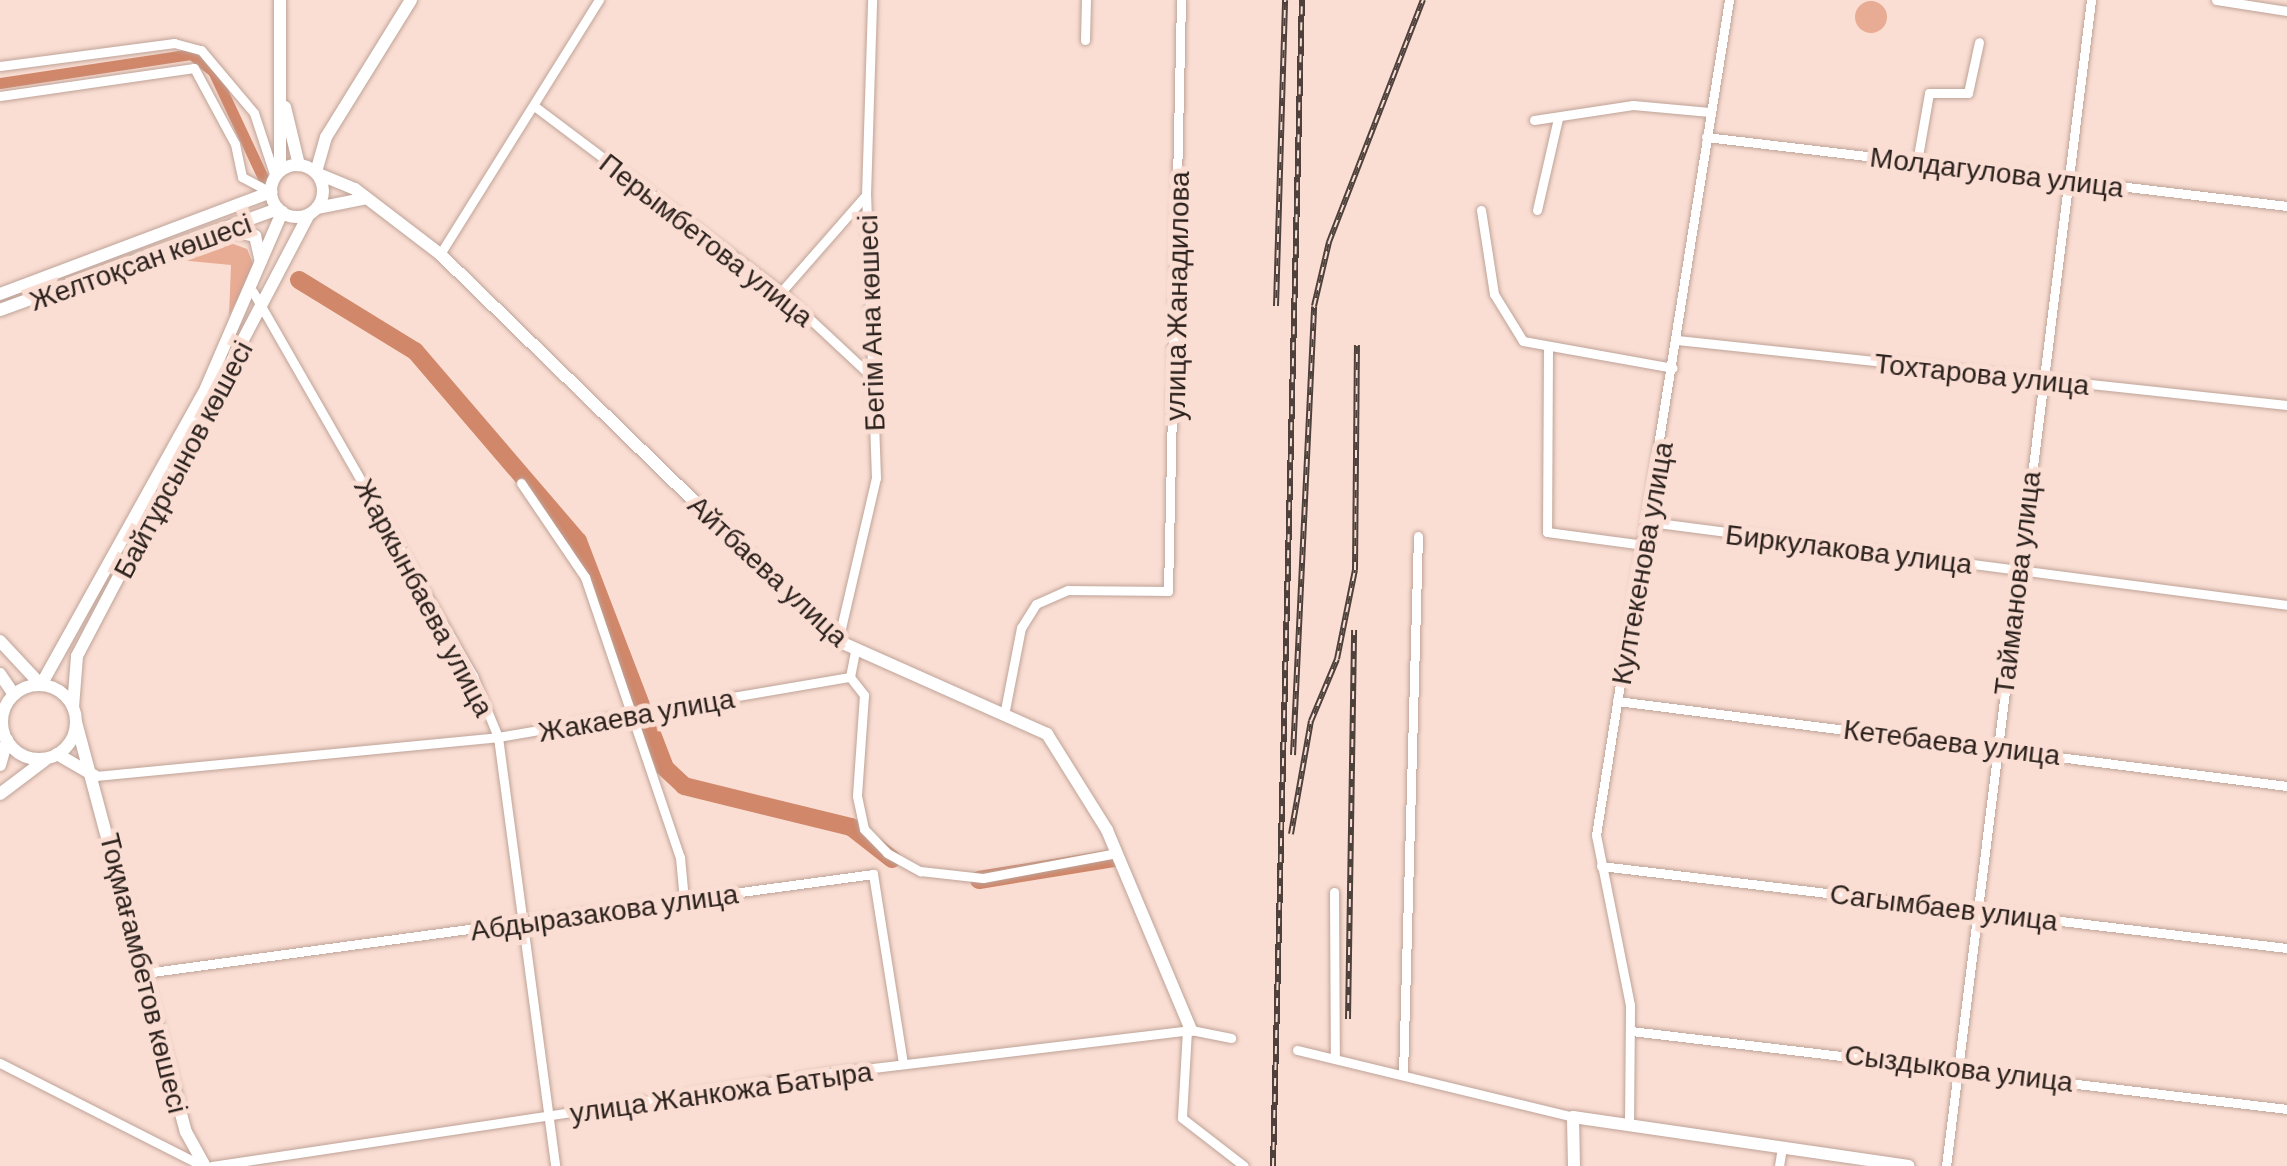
<!DOCTYPE html>
<meta charset="utf-8">
<style>
body{margin:0}
#map{position:relative;width:2287px;height:1166px;overflow:hidden;background:#fbded3;font-family:Barlow,sans-serif}
div>[style]{position:absolute}
.green>*{inset:0;background:#e8ab94}
.round{border-radius:50%}
.canal>*{height:11px;margin:-5.5px;padding:0 5.5px;transform-origin:5.5px;border-radius:5.5px;background:#d0876a}
.river>*{height:18px;margin:-9px;padding:0 9px;transform-origin:9px;border-radius:9px;background:#d0876a}
.roads{filter:drop-shadow(0 0 2px #bea398) drop-shadow(0 0 2px #bea398)}
.street>*{height:9px;margin:-4.5px;padding:0 4.5px;transform-origin:4.5px;border-radius:4.5px;background:#fff}
.secondary>*{height:12px;margin:-6px;padding:0 6px;transform-origin:6px;border-radius:6px;background:#fff}
.secondary>.ring{margin:-6px;padding:0;box-sizing:content-box;background:none;border:12px solid #fff;border-radius:50%}
.rail>*{height:6px;margin-top:-3px;transform-origin:0;background:repeating-linear-gradient(90deg,#fbded3 0 8px,#4e413c 0 16px);box-sizing:border-box;border-block:2px solid #4e413c}
span{translate:-50% -50%;white-space:nowrap;text-align:center;line-height:1.15;-webkit-text-stroke:10px #fbded3;paint-order:stroke}
.street-label{font-size:28px;color:#2b211d}
</style>
<div id="map">
<div class="green">
<i class="round" style="left:1855px;top:1px;width:32px;height:32px"></i>
<i style="clip-path:polygon(228px 242px,247px 249px,254px 266px,229px 316px,231px 265px,179px 260px)"></i>
</div>
<div class="canal">
<i style="left:0;top:83px;width:193px;rotate:-8.6deg"></i>
<i style="left:191px;top:54px;width:28px;rotate:38deg"></i>
<i style="left:213px;top:71px;width:120px;rotate:64.9deg"></i>
</div>
<div class="river">
<i style="left:299px;top:280px;width:136px;rotate:31.5deg"></i>
<i style="left:415px;top:351px;width:250px;rotate:49.4deg"></i>
<i style="left:578px;top:541px;width:243px;rotate:69deg"></i>
<i style="left:665px;top:768px;width:26px;rotate:43deg"></i>
<i style="left:684px;top:786px;width:172px;rotate:13.8deg"></i>
<i style="left:851px;top:827px;width:52px;rotate:38deg"></i>
<i style="left:979px;top:880px;width:138px;rotate:-9.2deg"></i>
</div>
<div class="roads">
<div class="street">
<i style="left:2216px;top:0;width:72px;rotate:8.8deg"></i>
<i style="left:1085px;top:40px;width:40px;rotate:-88.6deg"></i>
<i style="left:0;top:66px;width:176px;rotate:-7.5deg"></i>
<i style="left:174px;top:43px;width:28px;rotate:15deg"></i>
<i style="left:201px;top:50px;width:82px;rotate:49.9deg"></i>
<i style="left:254px;top:113px;width:67px;rotate:71.8deg"></i>
<i style="left:0;top:96px;width:196px;rotate:-8.2deg"></i>
<i style="left:194px;top:68px;width:86px;rotate:61.7deg"></i>
<i style="left:235px;top:144px;width:34px;rotate:78deg"></i>
<i style="left:242px;top:177px;width:32px;rotate:28deg"></i>
<i style="left:537px;top:108px;width:306px;rotate:37deg"></i>
<i style="left:781px;top:292px;width:125px;rotate:43deg"></i>
<i style="left:1534px;top:120px;width:100px;rotate:-8.6deg"></i>
<i style="left:1633px;top:105px;width:77px;rotate:5.2deg"></i>
<i style="left:1706px;top:137px;width:585px;rotate:6.77deg"></i>
<i style="left:1917px;top:162px;width:70px;rotate:-80.1deg"></i>
<i style="left:1929px;top:93px;width:39px"></i>
<i style="left:1968px;top:93px;width:52px;rotate:-77.8deg"></i>
<i style="left:1481px;top:210px;width:85px;rotate:81.2deg"></i>
<i style="left:1494px;top:294px;width:55px;rotate:58.3deg"></i>
<i style="left:1523px;top:341px;width:152px;rotate:10.2deg"></i>
<i style="left:1537px;top:210px;width:94px;rotate:-77.1deg"></i>
<i style="left:440px;top:254px;width:300px;rotate:-58deg"></i>
<i style="left:253px;top:292px;width:443px;rotate:60.2deg"></i>
<i style="left:473px;top:676px;width:66px;rotate:67.7deg"></i>
<i style="left:498px;top:737px;width:433px;rotate:82.4deg"></i>
<i style="left:781px;top:292px;width:129px;rotate:-48.8deg"></i>
<i style="left:1677px;top:340px;width:613px;rotate:6.08deg"></i>
<i style="left:1548px;top:350px;width:182px;rotate:90.3deg"></i>
<i style="left:1547px;top:532px;width:98px;rotate:7.6deg"></i>
<i style="left:521px;top:483px;width:114px;rotate:55.8deg"></i>
<i style="left:585px;top:577px;width:296px;rotate:71.3deg"></i>
<i style="left:680px;top:857px;width:43px;rotate:84.7deg"></i>
<i style="left:1650px;top:522px;width:642px;rotate:7.42deg"></i>
<i style="left:838px;top:641px;width:167px;rotate:-76.9deg"></i>
<i style="left:876px;top:478px;width:283px;rotate:-92deg"></i>
<i style="left:866px;top:195px;width:195px;rotate:-88.2deg"></i>
<i style="left:850px;top:677px;width:23px;rotate:52deg"></i>
<i style="left:864px;top:695px;width:101px;rotate:94deg"></i>
<i style="left:857px;top:796px;width:34px;rotate:78deg"></i>
<i style="left:864px;top:829px;width:33px;rotate:46deg"></i>
<i style="left:887px;top:853px;width:38px;rotate:29deg"></i>
<i style="left:920px;top:871px;width:63px;rotate:6.3deg"></i>
<i style="left:983px;top:878px;width:136px;rotate:-10.6deg"></i>
<i style="left:850px;top:677px;width:26px;rotate:-79deg"></i>
<i style="left:1617px;top:701px;width:675px;rotate:7.23deg"></i>
<i style="left:1005px;top:710px;width:84px;rotate:-79deg"></i>
<i style="left:1021px;top:628px;width:28px;rotate:-58deg"></i>
<i style="left:1036px;top:604px;width:35px;rotate:-24deg"></i>
<i style="left:1068px;top:590px;width:100px;rotate:0.6deg"></i>
<i style="left:1168px;top:591px;width:591px;rotate:-88.74deg"></i>
<i style="left:95px;top:776px;width:405px;rotate:-5.5deg"></i>
<i style="left:498px;top:737px;width:357px;rotate:-9.7deg"></i>
<i style="left:1601px;top:866px;width:691px;rotate:6.82deg"></i>
<i style="left:1334px;top:892px;width:167px;rotate:89.7deg"></i>
<i style="left:145px;top:973px;width:735px;rotate:-7.74deg"></i>
<i style="left:873px;top:874px;width:192px;rotate:81deg"></i>
<i style="left:1187px;top:1030px;width:88px;rotate:93.3deg"></i>
<i style="left:1182px;top:1118px;width:78px;rotate:37.7deg"></i>
<i style="left:1631px;top:1031px;width:661px;rotate:6.78deg"></i>
<i style="left:1297px;top:1050px;width:284px;rotate:13.6deg"></i>
<i style="left:0;top:1063px;width:228px;rotate:26.9deg"></i>
<i style="left:1403px;top:1075px;width:539px;rotate:-88.41deg"></i>
<i style="left:1629px;top:1125px;width:120px;rotate:-89.5deg"></i>
<i style="left:1630px;top:1005px;width:173px;rotate:-101.3deg"></i>
<i style="left:1596px;top:835px;width:846px;rotate:-80.95deg"></i>
<i style="left:212px;top:1166px;width:626px;rotate:-8.54deg"></i>
<i style="left:831px;top:1073px;width:363px;rotate:-6.8deg"></i>
<i style="left:1191px;top:1030px;width:41px;rotate:11.3deg"></i>
<i style="left:1779px;top:1166px;width:19px;rotate:-81deg"></i>
<i style="left:1946px;top:1166px;width:1175px;rotate:-82.91deg"></i>
</div>
<div class="secondary">
<i style="left:280px;top:0;width:170px;rotate:90deg"></i>
<i style="left:411px;top:0;width:161px;rotate:121.8deg"></i>
<i style="left:326px;top:137px;width:37px;rotate:106deg"></i>
<i style="left:316px;top:173px;width:42px;rotate:22.3deg"></i>
<i style="left:355px;top:189px;width:107px;rotate:37.4deg"></i>
<i style="left:440px;top:254px;width:555px;rotate:44.2deg"></i>
<i style="left:838px;top:641px;width:229px;rotate:24deg"></i>
<i style="left:1047px;top:734px;width:113px;rotate:58deg"></i>
<i style="left:1107px;top:830px;width:217px;rotate:67.2deg"></i>
<i style="left:285px;top:107px;width:60px;rotate:76.4deg"></i>
<i class="ring" style="left:271px;top:165px;width:40px;height:40px"></i>
<i style="left:317px;top:208px;width:47px;rotate:-11.1deg"></i>
<i style="left:233px;top:231px;width:23px;rotate:13deg"></i>
<i style="left:255px;top:236px;width:26px;rotate:77deg"></i>
<i style="left:0;top:294px;width:290px;rotate:-20.6deg"></i>
<i style="left:0;top:310px;width:296px;rotate:-20deg"></i>
<i style="left:0;top:641px;width:60px;rotate:47deg"></i>
<i style="left:41px;top:685px;width:340px;rotate:-60.9deg"></i>
<i style="left:206px;top:388px;width:192px;rotate:-66.6deg"></i>
<i style="left:0;top:674px;width:25px;rotate:56deg"></i>
<i class="ring" style="left:2px;top:685px;width:62px;height:62px"></i>
<i style="left:73px;top:707px;width:51px;rotate:-85.5deg"></i>
<i style="left:77px;top:656px;width:499px;rotate:-62.3deg"></i>
<i style="left:76px;top:722px;width:424px;rotate:75deg"></i>
<i style="left:186px;top:1132px;width:39px;rotate:61deg"></i>
<i style="left:57px;top:754px;width:44px;rotate:30.1deg"></i>
<i style="left:0;top:765px;width:26px;rotate:-74deg"></i>
<i style="left:0;top:794px;width:56px;rotate:-37.1deg"></i>
<i style="left:1574px;top:1166px;width:49px;rotate:-91.2deg"></i>
<i style="left:1573px;top:1117px;width:339px;rotate:8.3deg"></i>
</div>
</div>
<div class="rail">
<i style="left:1276px;top:306px;width:306px;rotate:-88.3deg"></i>
<i style="left:1293px;top:755px;width:449px;rotate:-87.3deg"></i>
<i style="left:1314px;top:306px;width:66px;rotate:-76.8deg"></i>
<i style="left:1329px;top:242px;width:260px;rotate:-68.8deg"></i>
<i style="left:1291px;top:834px;width:115px;rotate:-80deg"></i>
<i style="left:1311px;top:721px;width:67px;rotate:-67.2deg"></i>
<i style="left:1337px;top:659px;width:91px;rotate:-78.6deg"></i>
<i style="left:1355px;top:570px;width:225px;rotate:-89.5deg"></i>
<i style="left:1348px;top:1019px;width:389px;rotate:-89.1deg"></i>
<i style="left:1273px;top:1166px;width:1166px;rotate:-88.58deg"></i>
</div>
<div class="street-label">
<span style="left:1997px;top:171px;rotate:7deg">Молдагулова улица</span>
<span style="left:707px;top:239px;rotate:38deg">Перымбетова улица</span>
<span style="left:140px;top:261px;rotate:-20deg">Желтоқсан көшесі</span>
<span style="left:1176px;top:296px;rotate:-89deg">улица Жанадилова</span>
<span style="left:870px;top:323px;rotate:-92deg">Бегім Ана көшесі</span>
<span style="left:1982px;top:373px;rotate:6deg">Тохтарова улица</span>
<span style="left:182px;top:459px;rotate:-62deg">Байтұрсынов көшесі</span>
<span style="left:1849px;top:548px;rotate:7deg">Биркулакова улица</span>
<span style="left:1641px;top:563px;rotate:-80deg">Култекенова улица</span>
<span style="left:769px;top:570px;rotate:43deg">Айтбаева улица</span>
<span style="left:2016px;top:583px;rotate:-83deg">Тайманова улица</span>
<span style="left:425px;top:597px;rotate:62deg">Жаркынбаева улица</span>
<span style="left:636px;top:714px;rotate:-10deg">Жакаева улица</span>
<span style="left:1952px;top:741px;rotate:7deg">Кетебаева улица</span>
<span style="left:1944px;top:906px;rotate:7deg">Сагымбаев улица</span>
<span style="left:604px;top:911px;rotate:-8deg">Абдыразакова улица</span>
<span style="left:145px;top:973px;rotate:76deg">Тоқмағамбетов көшесі</span>
<span style="left:1959px;top:1067px;rotate:7deg">Сыздыкова улица</span>
<span style="left:721px;top:1091px;rotate:-8deg">улица Жанкожа Батыра</span>
</div>
</div>
